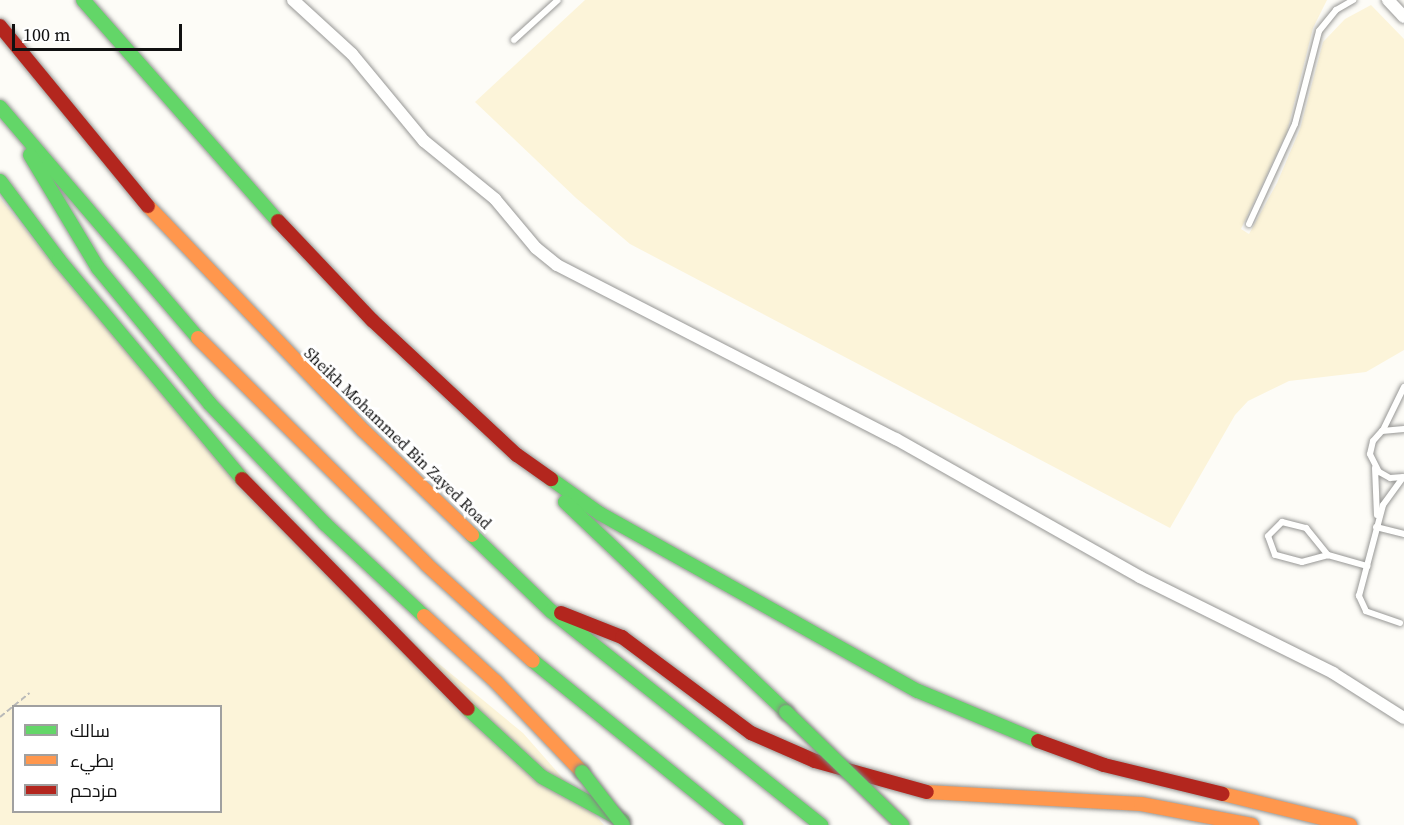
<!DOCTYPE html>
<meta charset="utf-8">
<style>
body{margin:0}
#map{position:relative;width:1404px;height:825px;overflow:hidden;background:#fdfcf7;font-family:"Source Serif 4",Cairo,serif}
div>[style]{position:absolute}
.sand>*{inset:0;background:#fcf4d9}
.path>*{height:2px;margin-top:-1px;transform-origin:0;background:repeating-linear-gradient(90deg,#b9b9b8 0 6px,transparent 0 9px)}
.roads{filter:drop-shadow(0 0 2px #979795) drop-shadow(0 0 2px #979795)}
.lane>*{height:6px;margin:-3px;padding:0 3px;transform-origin:3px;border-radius:3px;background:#fffffe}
.street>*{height:12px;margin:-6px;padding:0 6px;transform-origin:6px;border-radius:6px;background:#fffffe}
.fast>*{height:14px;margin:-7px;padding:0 7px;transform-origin:7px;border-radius:7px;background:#63d668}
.slow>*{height:14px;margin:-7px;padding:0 7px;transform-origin:7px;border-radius:7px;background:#ff974d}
.jam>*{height:14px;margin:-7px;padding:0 7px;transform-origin:7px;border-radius:7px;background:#b3261e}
.bridges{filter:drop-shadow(0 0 2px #858482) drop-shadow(0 0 2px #858482)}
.fast-bridge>*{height:14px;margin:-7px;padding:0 7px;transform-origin:7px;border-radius:7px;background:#63d668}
span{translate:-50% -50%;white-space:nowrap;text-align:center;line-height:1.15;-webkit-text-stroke:6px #fff;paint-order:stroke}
.street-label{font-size:16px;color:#111}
.legend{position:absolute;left:12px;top:705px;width:210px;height:108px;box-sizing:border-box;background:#fff;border:2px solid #a0a0a0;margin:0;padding:8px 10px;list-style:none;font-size:18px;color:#111}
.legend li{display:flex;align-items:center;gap:12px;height:30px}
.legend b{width:30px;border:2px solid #a0a0a0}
.scale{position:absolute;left:12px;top:24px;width:170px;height:27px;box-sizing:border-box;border:3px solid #111;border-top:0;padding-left:8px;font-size:18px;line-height:21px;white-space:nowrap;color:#111;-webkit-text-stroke:4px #fff;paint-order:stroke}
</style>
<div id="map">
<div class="sand">
<i style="clip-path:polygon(585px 0,1327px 0,1313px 28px,1287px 132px,1241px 229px,1249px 234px,1277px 183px,1300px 129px,1323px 42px,1345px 19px,1371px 5px,1404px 39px,1404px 350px,1366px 372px,1289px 381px,1248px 401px,1235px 415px,1170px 528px,630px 244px,576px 198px,475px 102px)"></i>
<i style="clip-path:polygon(evenodd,0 198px,73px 289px,393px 626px,523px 733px,604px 825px,0 825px,0 198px,14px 706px,220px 706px,220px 812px,14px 812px,14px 706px)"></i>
</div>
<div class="path">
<i style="left:0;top:717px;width:38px;rotate:-39deg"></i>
</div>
<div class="roads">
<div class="lane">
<i style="left:514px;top:40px;width:59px;rotate:-42.3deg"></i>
<i style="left:1249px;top:224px;width:110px;rotate:-65.3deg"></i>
<i style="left:1295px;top:124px;width:96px;rotate:-75.5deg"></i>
<i style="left:1319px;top:31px;width:27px;rotate:-51deg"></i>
<i style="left:1336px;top:10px;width:20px;rotate:-30deg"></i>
<i style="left:1383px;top:430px;width:48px;rotate:-64deg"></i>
<i style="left:1375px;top:468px;width:47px;rotate:87.6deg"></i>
<i style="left:1403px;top:477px;width:13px;rotate:176deg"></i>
<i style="left:1390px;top:478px;width:13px;rotate:-151deg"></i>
<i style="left:1379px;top:472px;width:20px;rotate:-117deg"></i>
<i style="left:1370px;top:454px;width:13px;rotate:-77deg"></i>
<i style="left:1373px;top:441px;width:13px;rotate:-48deg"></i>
<i style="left:1382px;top:431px;width:22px;rotate:-5deg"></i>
<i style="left:1282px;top:522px;width:25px;rotate:14deg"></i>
<i style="left:1306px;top:528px;width:35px;rotate:51deg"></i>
<i style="left:1328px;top:555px;width:27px;rotate:165deg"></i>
<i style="left:1302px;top:562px;width:28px;rotate:-165deg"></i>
<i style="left:1275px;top:555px;width:20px;rotate:-110deg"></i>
<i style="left:1268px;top:536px;width:20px;rotate:-45deg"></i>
<i style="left:1376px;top:527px;width:29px;rotate:14deg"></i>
<i style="left:1328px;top:555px;width:41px;rotate:15.8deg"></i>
<i style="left:1400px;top:623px;width:36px;rotate:-161deg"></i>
<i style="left:1366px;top:611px;width:17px;rotate:-115deg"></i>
<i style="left:1359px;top:596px;width:94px;rotate:-75.2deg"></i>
<i style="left:1383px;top:505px;width:34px;rotate:-54deg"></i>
</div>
<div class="street">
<i style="left:293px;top:0;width:80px;rotate:42.5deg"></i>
<i style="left:352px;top:54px;width:113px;rotate:50.4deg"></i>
<i style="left:424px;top:141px;width:92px;rotate:39.2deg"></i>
<i style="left:495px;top:199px;width:64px;rotate:50.1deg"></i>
<i style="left:536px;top:248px;width:27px;rotate:39deg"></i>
<i style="left:557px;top:265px;width:381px;rotate:27.2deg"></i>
<i style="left:896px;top:439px;width:280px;rotate:29.5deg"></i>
<i style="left:1140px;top:577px;width:216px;rotate:26.4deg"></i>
<i style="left:1333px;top:673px;width:84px;rotate:32.4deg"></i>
<i style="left:1388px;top:0;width:23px;rotate:47deg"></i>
</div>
<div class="fast">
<i style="left:83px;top:0;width:295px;rotate:48.6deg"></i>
<i style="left:0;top:107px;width:304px;rotate:49.4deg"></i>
<i style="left:30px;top:155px;width:132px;rotate:59deg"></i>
<i style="left:98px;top:268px;width:176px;rotate:50.5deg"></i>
<i style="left:210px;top:404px;width:166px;rotate:46.2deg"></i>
<i style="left:325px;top:524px;width:135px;rotate:42.9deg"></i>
<i style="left:0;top:181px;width:99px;rotate:53.2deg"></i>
<i style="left:59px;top:260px;width:285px;rotate:50.1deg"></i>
<i style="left:551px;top:479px;width:59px;rotate:35.3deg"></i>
<i style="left:599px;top:513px;width:365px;rotate:29.2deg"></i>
<i style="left:918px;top:691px;width:130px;rotate:22.6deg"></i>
<i style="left:565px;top:502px;width:305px;rotate:43.5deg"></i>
<i style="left:472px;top:535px;width:110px;rotate:43.9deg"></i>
<i style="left:551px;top:611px;width:345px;rotate:38.4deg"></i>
<i style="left:533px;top:661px;width:261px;rotate:38.9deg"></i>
<i style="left:468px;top:709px;width:100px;rotate:42.6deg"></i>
<i style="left:542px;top:777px;width:92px;rotate:28.5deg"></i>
</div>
<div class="slow">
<i style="left:148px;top:206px;width:312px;rotate:46.2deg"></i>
<i style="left:364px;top:431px;width:150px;rotate:43.9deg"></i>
<i style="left:198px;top:338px;width:321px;rotate:44.7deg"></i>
<i style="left:426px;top:564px;width:144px;rotate:42.2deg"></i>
<i style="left:424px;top:616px;width:98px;rotate:42.5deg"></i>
<i style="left:496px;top:682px;width:124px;rotate:46.3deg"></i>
<i style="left:927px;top:792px;width:214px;rotate:3.2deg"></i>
<i style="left:1141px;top:804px;width:113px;rotate:10.7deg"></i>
<i style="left:1223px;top:794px;width:131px;rotate:13.7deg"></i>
</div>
<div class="jam">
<i style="left:0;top:26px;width:233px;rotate:50.6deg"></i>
<i style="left:278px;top:221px;width:137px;rotate:46.5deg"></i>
<i style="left:372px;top:320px;width:198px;rotate:43deg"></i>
<i style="left:517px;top:455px;width:42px;rotate:35.2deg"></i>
<i style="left:242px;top:479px;width:322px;rotate:45.5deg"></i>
<i style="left:561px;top:613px;width:66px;rotate:21.5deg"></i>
<i style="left:622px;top:637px;width:161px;rotate:36.7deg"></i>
<i style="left:751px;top:733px;width:70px;rotate:23.6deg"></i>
<i style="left:815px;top:761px;width:116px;rotate:15.5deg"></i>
<i style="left:1038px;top:741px;width:70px;rotate:20deg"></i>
<i style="left:1104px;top:765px;width:122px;rotate:13.7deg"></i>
</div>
</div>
<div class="bridges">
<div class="fast-bridge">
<i style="left:786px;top:712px;width:162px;rotate:44.2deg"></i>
<i style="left:582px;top:772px;width:67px;rotate:52.3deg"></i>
</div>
</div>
<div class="street-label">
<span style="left:398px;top:438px;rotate:44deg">Sheikh Mohammed Bin Zayed Road</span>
</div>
<ul class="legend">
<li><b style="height:8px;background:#63d668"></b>سالك</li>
<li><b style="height:8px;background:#ff974d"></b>بطيء</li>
<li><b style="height:8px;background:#b3261e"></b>مزدحم</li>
</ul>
<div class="scale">100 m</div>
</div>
